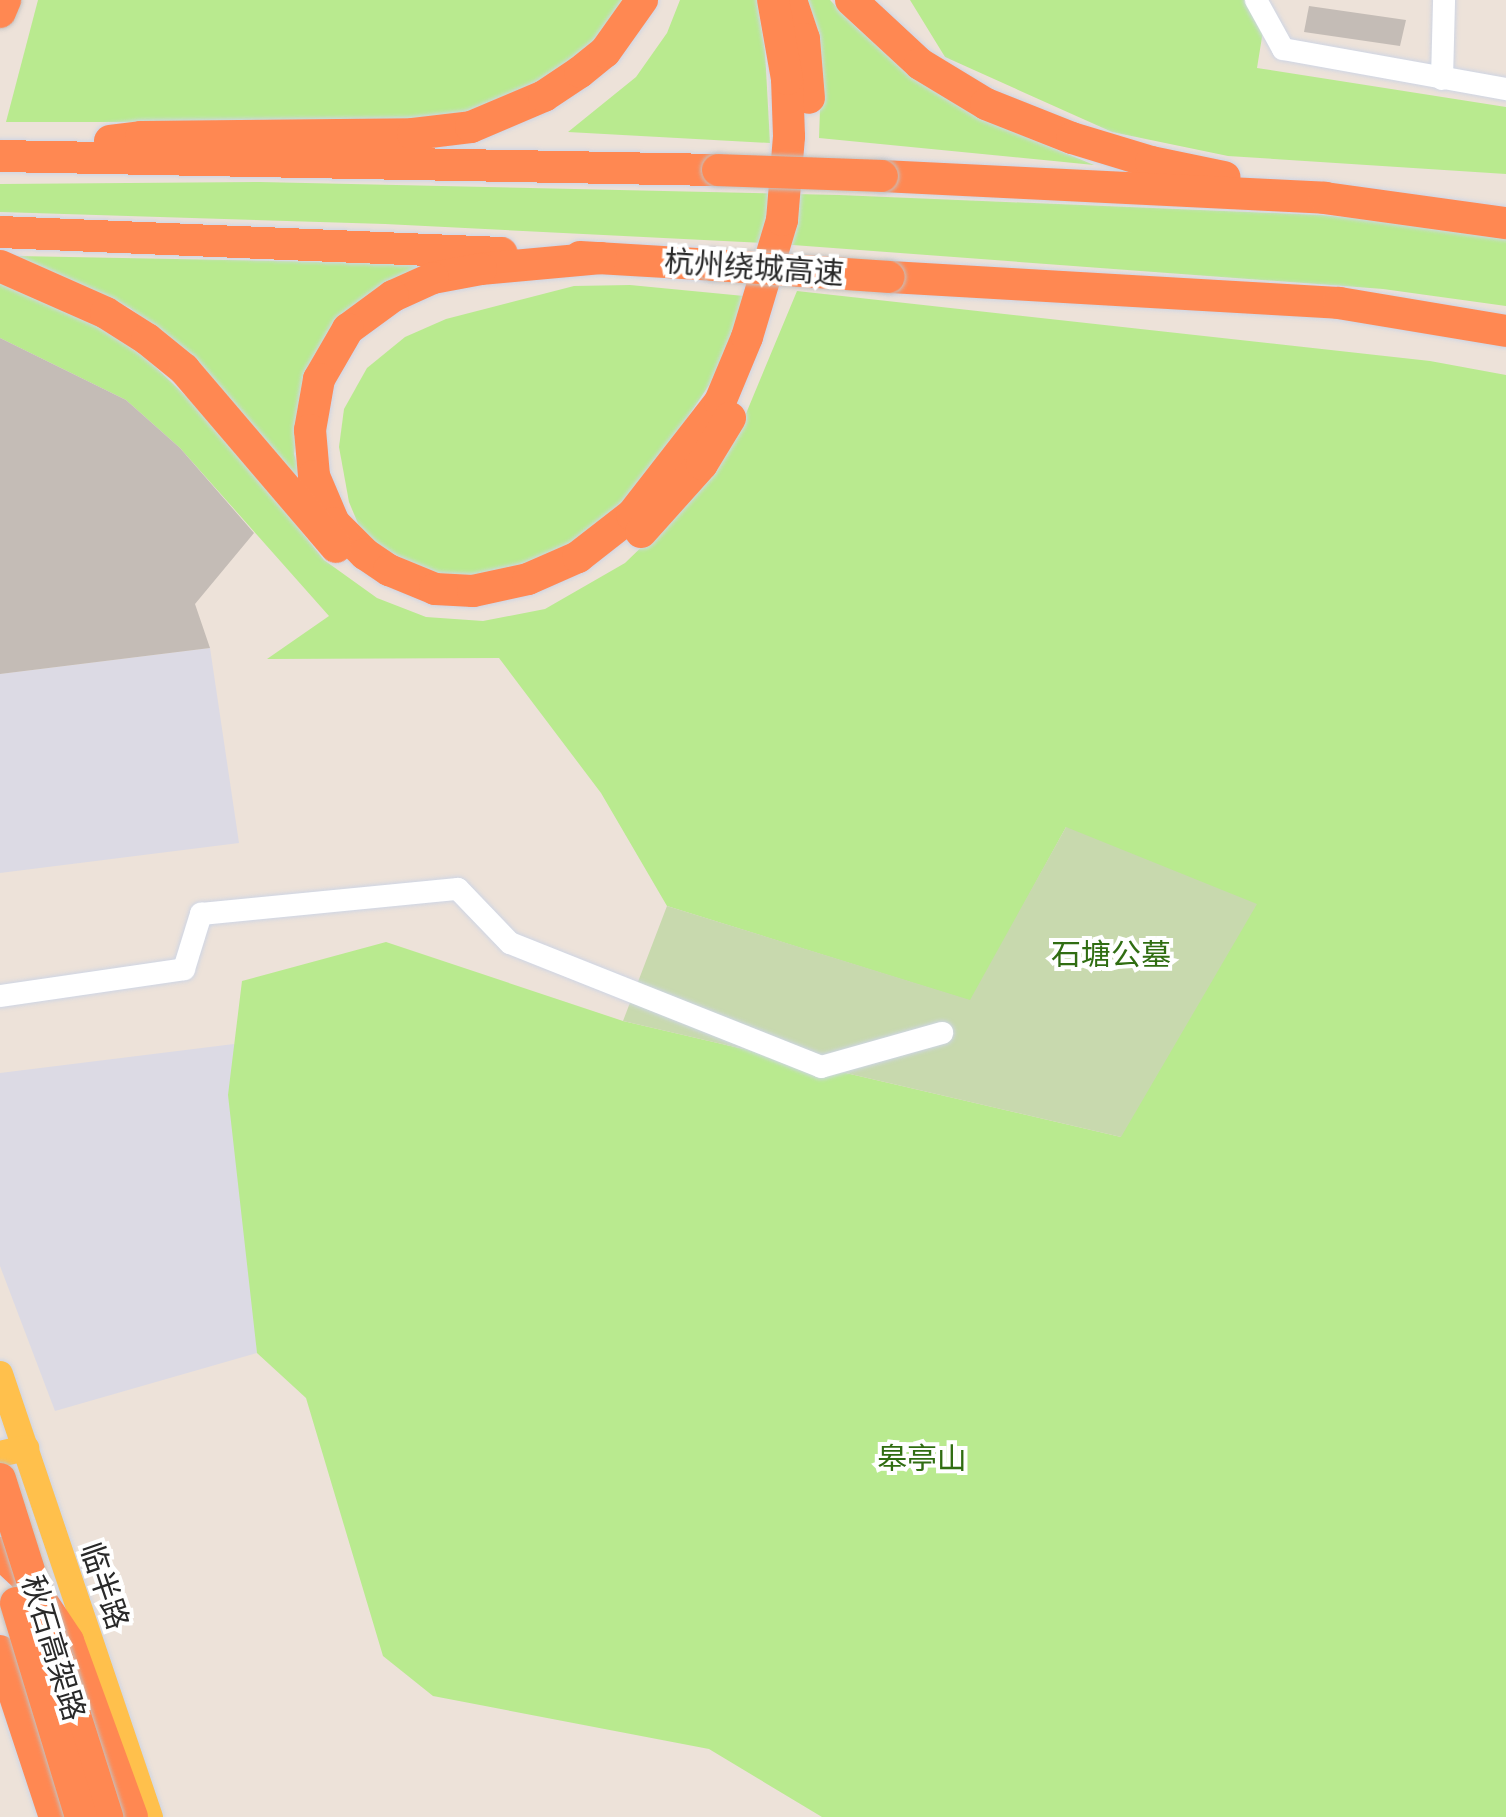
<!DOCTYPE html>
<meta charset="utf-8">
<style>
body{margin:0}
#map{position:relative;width:1506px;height:1817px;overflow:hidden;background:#ede2d9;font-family:"Space Grotesk","Noto Sans SC",sans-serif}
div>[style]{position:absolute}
.industrial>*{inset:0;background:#dcdae4}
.green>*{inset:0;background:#b9ea8f}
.cemetery>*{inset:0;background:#c8d9ae}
.building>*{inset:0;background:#c4bcb6}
.roads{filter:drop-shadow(0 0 2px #ced5e4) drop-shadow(0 0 2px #ced5e4)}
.minor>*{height:22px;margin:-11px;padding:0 11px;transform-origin:11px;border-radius:11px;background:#fff}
.major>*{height:26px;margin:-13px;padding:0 13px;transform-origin:13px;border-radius:13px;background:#ffc04c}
.highway>*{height:32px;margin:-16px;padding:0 16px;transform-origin:16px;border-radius:16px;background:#ff8852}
.bridges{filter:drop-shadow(0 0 2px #c3c3c3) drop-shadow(0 0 2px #c3c3c3)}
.highway-bridge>*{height:32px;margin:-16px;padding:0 16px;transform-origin:16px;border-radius:16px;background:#ff8852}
span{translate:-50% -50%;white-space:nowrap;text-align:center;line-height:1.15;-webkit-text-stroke:8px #fff;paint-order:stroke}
.street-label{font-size:30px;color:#292929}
.park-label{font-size:30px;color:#306d12}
</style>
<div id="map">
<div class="industrial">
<i style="clip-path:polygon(210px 648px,239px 843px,0 873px,0 674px)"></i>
<i style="clip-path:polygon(234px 1044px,257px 1353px,55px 1411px,0 1266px,0 1073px)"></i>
</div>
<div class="green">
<i style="clip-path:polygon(38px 0,632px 0,587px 54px,547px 83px,441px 122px,6px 122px)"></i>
<i style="clip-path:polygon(680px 0,757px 0,765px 51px,770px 143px,568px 132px,636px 77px,667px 33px)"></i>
<i style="clip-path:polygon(806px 0,830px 0,859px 30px,980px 118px,1094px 165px,819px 138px,821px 81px)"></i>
<i style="clip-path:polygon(910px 0,1268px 0,1257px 68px,1506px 107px,1506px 174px,1228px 156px,1112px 132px,945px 57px)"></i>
<i style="clip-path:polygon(260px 182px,839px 195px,1322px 215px,1506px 233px,1506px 306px,1383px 289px,766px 243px,385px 224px,0 212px,0 184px)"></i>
<i style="clip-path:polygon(16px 256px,439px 264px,305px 378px,294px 454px,312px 511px,179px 350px,130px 308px)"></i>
<i style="clip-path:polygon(0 282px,56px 300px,144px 356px,220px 429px,324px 560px,377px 598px,426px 617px,483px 621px,545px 609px,625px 563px,688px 502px,735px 440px,797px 291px,1430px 361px,1506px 375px,1506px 1817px,822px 1817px,709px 1749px,433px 1696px,383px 1656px,306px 1398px,257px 1353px,228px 1095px,242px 981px,386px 942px,623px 1021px,1121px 1137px,1066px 827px,971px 1001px,667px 906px,601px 793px,499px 658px,267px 659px,329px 616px,180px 448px,126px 400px,0 338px)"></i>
<i style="clip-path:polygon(630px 285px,744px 296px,725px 361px,676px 435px,626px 500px,581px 538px,498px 581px,443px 580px,364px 538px,349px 502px,339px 447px,344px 409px,367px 368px,405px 337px,446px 319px,574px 286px)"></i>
</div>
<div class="cemetery">
<i style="clip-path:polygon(1066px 827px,1257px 904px,1121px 1137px,623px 1021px,667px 906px,970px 1000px)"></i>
</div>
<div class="building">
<i style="clip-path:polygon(1309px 6px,1406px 20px,1400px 46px,1304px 32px)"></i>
<i style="clip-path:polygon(0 338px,126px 400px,180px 448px,254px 533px,195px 604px,210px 648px,0 674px)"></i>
</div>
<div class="roads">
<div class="minor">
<i style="left:1256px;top:0;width:56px;rotate:61.1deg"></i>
<i style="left:1283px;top:49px;width:227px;rotate:10.2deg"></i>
<i style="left:1442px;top:79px;width:79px;rotate:-88.5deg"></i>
<i style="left:0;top:996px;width:186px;rotate:-8.3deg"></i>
<i style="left:184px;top:969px;width:58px;rotate:-72.8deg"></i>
<i style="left:201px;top:914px;width:258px;rotate:-5.6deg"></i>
<i style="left:458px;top:889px;width:75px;rotate:46.1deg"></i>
<i style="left:510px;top:943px;width:335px;rotate:21.7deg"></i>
<i style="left:821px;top:1067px;width:126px;rotate:-15.7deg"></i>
</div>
<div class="major">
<i style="left:0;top:1374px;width:468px;rotate:71.3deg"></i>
<i style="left:0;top:1454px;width:27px;rotate:-13deg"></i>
</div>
<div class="highway">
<i style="left:791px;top:0;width:41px;rotate:71.6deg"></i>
<i style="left:804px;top:39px;width:59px;rotate:85.2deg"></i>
<i style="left:851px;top:0;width:94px;rotate:42.8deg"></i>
<i style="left:920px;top:64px;width:77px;rotate:31.2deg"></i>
<i style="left:986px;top:104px;width:92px;rotate:21.6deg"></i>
<i style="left:1072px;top:138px;width:83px;rotate:16.9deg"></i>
<i style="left:1151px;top:162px;width:75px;rotate:11.6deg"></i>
<i style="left:110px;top:141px;width:31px;rotate:-7deg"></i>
<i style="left:141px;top:137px;width:272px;rotate:-0.6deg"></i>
<i style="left:413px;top:134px;width:58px;rotate:-6.9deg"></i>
<i style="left:471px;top:127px;width:79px;rotate:-23deg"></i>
<i style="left:544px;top:96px;width:43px;rotate:-33.7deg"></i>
<i style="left:580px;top:72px;width:32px;rotate:-39deg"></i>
<i style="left:605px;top:52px;width:64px;rotate:-54.6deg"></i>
<i style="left:0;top:156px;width:718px;rotate:1.12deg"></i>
<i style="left:882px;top:176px;width:444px;rotate:2.8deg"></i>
<i style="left:1325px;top:198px;width:183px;rotate:7.9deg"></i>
<i style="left:0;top:232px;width:502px;rotate:2.4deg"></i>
<i style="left:580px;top:257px;width:133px;rotate:3.4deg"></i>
<i style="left:601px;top:258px;width:121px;rotate:174.8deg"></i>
<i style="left:481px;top:269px;width:49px;rotate:169.4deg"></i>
<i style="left:433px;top:278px;width:44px;rotate:155.8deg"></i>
<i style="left:393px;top:296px;width:56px;rotate:143.7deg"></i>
<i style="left:348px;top:329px;width:58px;rotate:120.1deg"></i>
<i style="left:319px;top:379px;width:52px;rotate:100deg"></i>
<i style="left:310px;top:430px;width:46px;rotate:85deg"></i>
<i style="left:314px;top:476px;width:51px;rotate:66.9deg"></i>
<i style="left:334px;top:523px;width:44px;rotate:45deg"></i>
<i style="left:365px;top:554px;width:29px;rotate:34deg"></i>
<i style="left:389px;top:570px;width:50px;rotate:22.4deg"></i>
<i style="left:435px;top:589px;width:38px;rotate:3deg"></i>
<i style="left:473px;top:591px;width:56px;rotate:-12.3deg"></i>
<i style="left:528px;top:579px;width:55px;rotate:-23.7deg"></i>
<i style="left:578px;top:557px;width:68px;rotate:-37.9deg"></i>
<i style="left:632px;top:515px;width:143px;rotate:-52.1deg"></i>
<i style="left:720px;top:402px;width:70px;rotate:-67.4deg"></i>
<i style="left:747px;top:337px;width:122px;rotate:-73.3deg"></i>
<i style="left:782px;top:220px;width:84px;rotate:-85.2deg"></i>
<i style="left:789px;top:136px;width:57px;rotate:-92deg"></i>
<i style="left:787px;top:79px;width:80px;rotate:-100deg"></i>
<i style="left:0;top:266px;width:116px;rotate:23.9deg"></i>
<i style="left:106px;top:313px;width:49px;rotate:32.4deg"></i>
<i style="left:147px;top:339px;width:48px;rotate:39deg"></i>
<i style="left:184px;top:369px;width:234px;rotate:49.5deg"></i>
<i style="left:889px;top:277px;width:451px;rotate:3.3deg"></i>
<i style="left:1339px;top:303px;width:169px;rotate:9.5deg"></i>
<i style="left:641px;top:532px;width:91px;rotate:-48.1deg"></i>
<i style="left:702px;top:464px;width:54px;rotate:-58.7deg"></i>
<i style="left:0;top:1553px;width:33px;rotate:43deg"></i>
<i style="left:24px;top:1575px;width:79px;rotate:56.3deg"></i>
<i style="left:68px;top:1641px;width:187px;rotate:70deg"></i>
<i style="left:0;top:1651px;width:175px;rotate:71.7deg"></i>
</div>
</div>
<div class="bridges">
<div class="highway-bridge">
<i style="left:0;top:12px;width:13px;rotate:-67deg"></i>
<i style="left:718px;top:170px;width:164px;rotate:2.1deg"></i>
<i style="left:713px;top:265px;width:176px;rotate:3.9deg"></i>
<i style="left:0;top:1479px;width:355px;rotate:72.4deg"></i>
<i style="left:16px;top:1603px;width:224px;rotate:73.1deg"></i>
</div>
</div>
<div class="street-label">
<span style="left:754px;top:268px;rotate:4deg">杭州绕城高速</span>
<span style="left:104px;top:1586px;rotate:71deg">临半路</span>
<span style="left:53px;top:1648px;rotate:73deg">秋石高架路</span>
</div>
<div class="park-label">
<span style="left:1111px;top:955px">石塘公墓</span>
<span style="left:922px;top:1459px">皋亭山</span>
</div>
</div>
